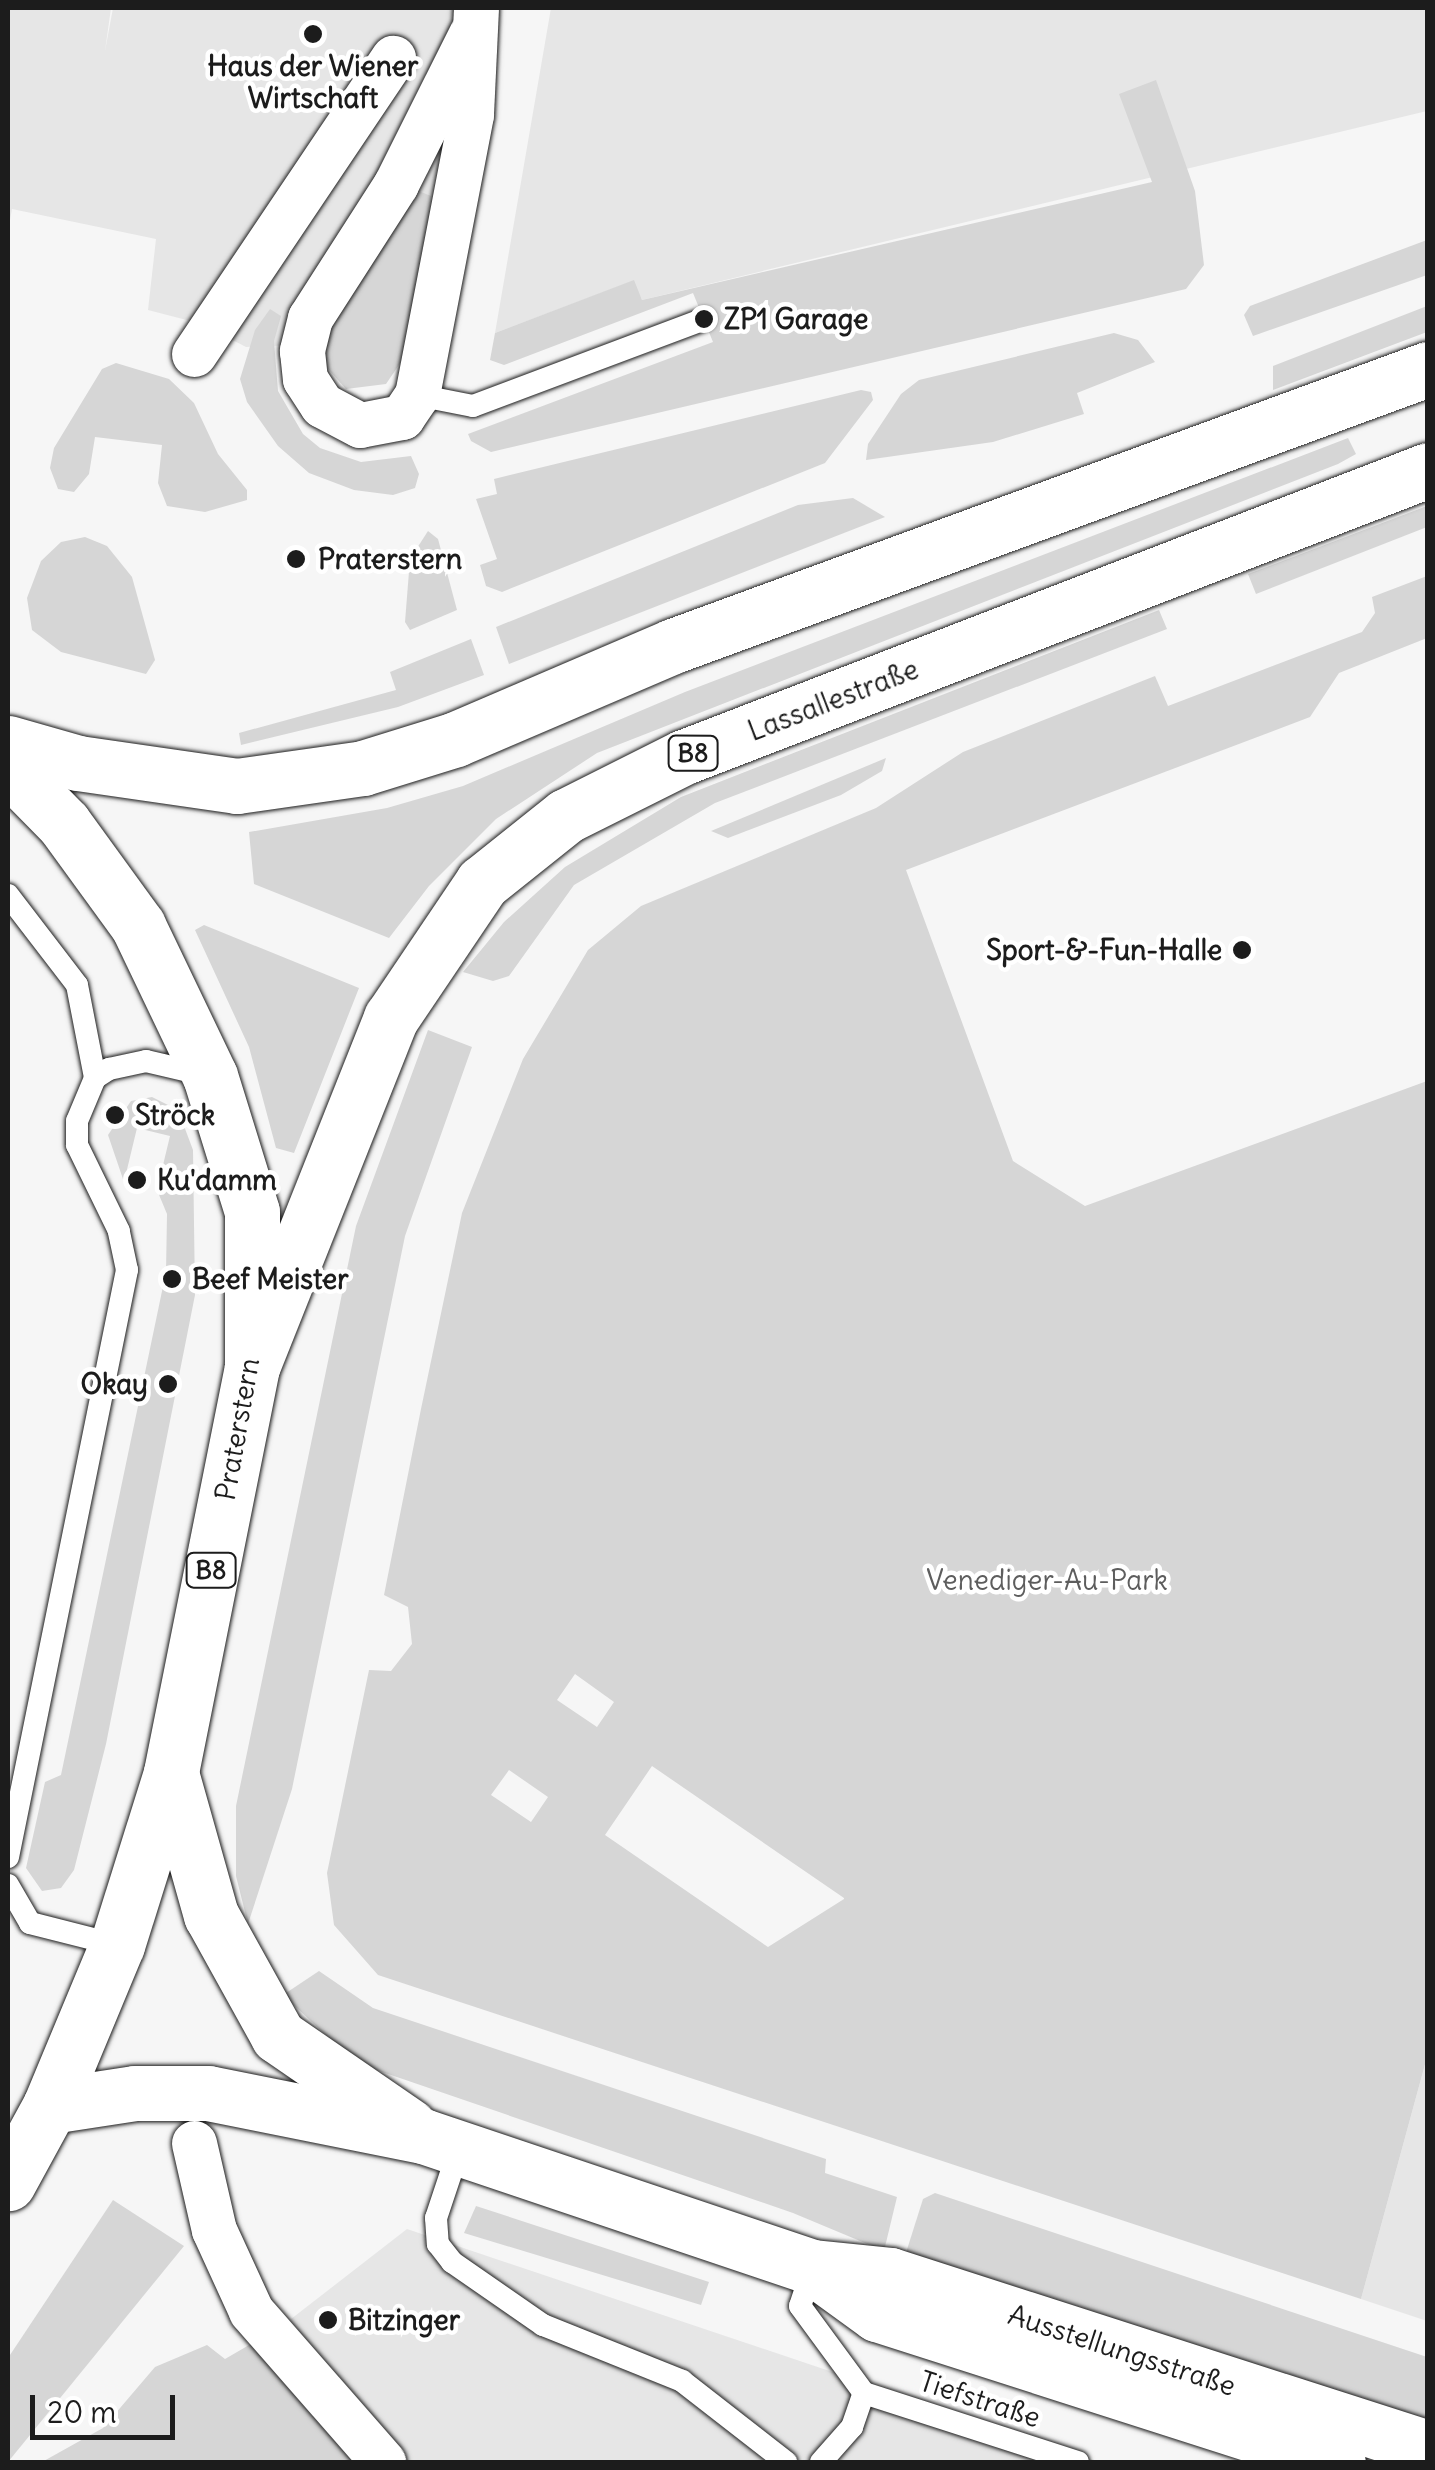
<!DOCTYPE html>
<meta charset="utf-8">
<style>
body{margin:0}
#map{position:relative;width:1435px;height:2470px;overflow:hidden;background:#f6f6f6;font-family:Delius,sans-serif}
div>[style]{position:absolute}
.built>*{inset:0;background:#e6e6e6}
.green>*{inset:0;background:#d6d6d6}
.roads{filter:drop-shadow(0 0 2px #1c1c1c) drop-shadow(0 0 2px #1c1c1c)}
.lane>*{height:22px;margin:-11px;padding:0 11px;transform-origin:11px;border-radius:11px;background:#fff}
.street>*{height:45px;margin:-22.5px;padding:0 22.5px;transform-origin:22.5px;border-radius:22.5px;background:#fff}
.secondary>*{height:55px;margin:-27.5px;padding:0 27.5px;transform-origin:27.5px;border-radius:27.5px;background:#fff}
.primary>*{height:55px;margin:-27.5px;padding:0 27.5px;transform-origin:27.5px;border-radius:27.5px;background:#fff}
.dots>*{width:28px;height:28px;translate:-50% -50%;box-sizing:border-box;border:5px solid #fff;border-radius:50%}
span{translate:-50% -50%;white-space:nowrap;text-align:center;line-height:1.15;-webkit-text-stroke:9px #fff;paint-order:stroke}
.shield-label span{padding:2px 8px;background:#fff;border:2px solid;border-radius:8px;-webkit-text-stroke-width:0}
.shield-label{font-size:25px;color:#1c1c1c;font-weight:700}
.poi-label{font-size:28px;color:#1c1c1c;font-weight:700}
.left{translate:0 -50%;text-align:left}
.right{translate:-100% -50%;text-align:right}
.street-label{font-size:28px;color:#1c1c1c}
.park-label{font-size:28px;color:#5d5d5d}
.frame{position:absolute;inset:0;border:10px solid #1c1c1c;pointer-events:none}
.scale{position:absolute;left:30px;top:2395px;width:145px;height:45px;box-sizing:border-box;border:5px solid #1c1c1c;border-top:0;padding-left:12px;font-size:30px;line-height:35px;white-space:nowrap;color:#1c1c1c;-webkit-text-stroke:8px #fff;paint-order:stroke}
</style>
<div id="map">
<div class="built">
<i style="clip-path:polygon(8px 8px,111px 8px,105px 51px,113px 8px,486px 8px,447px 258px,291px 345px,246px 347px,202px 324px,148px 310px,156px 239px,12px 209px,8px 231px)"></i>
<i style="clip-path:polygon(551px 8px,1427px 8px,1427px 111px,642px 300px,633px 281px,495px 333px)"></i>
<i style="clip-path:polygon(1427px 2057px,1427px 2321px,1361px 2299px)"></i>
<i style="clip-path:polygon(407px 2229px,1100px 2462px,410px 2462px,282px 2326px)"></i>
</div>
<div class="green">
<i style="clip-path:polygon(1156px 80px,1195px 191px,1204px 265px,1186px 289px,491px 452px,471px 441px,468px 434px,713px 342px,693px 293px,504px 365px,490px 360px,495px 333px,634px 280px,642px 300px,1152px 182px,1119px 94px)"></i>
<i style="clip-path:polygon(416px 190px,431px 196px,433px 205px,403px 359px,386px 384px,346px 389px,321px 361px,325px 327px)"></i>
<i style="clip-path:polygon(1427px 240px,1427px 275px,1253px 336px,1244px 315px,1250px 306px)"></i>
<i style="clip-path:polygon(1427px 306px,1427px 332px,1273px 390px,1273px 366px)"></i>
<i style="clip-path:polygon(270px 309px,281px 316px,274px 341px,278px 391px,303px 434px,320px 448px,361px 462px,411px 456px,419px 474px,415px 488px,393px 495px,354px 490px,309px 473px,278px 446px,247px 402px,240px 379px,255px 330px)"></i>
<i style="clip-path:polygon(1114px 333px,1138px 340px,1155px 362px,1077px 393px,1084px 414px,993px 442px,866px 460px,868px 444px,901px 394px,919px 380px)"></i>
<i style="clip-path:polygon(116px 363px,169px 379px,194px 403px,218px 454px,247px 490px,247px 500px,205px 512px,167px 506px,158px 483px,162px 445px,95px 437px,89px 474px,74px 492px,58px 489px,50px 468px,54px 448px,102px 369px)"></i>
<i style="clip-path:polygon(861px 390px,871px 392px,873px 400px,825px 463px,502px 592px,486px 586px,480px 565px,497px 559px,476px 499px,497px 494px,494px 479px)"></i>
<i style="clip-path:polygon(1348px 438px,1356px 454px,1338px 464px,597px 753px,496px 819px,429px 886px,389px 938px,254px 884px,249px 832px,387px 808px,463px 786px,685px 692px)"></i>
<i style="clip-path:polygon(853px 498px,885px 517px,509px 664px,496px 627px,798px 505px)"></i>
<i style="clip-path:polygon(1427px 506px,1427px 527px,1256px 594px,1248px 574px)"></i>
<i style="clip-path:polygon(428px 531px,438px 539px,457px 610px,410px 630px,405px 622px,410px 559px)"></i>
<i style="clip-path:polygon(85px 537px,107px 546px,132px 577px,155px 660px,146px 674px,61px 652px,32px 630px,27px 598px,41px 561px,61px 542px)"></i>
<i style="clip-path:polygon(evenodd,1427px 576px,1427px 638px,1339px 673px,1310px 717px,906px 870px,1013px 1161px,1085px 1206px,1427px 1081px,1427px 2057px,1361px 2299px,378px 1975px,334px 1925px,327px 1873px,369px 1670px,391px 1671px,412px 1644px,408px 1607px,384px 1595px,421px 1409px,462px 1213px,523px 1059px,588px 950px,641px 906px,876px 808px,963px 752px,1155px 676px,1168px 706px,1362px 632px,1375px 613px,1372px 597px,1427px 576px,575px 1674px,614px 1702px,597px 1727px,557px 1700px,575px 1674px,1427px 576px,652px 1766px,844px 1898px,844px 1899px,768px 1947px,605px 1835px,652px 1766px,1427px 576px,509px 1770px,548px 1797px,531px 1822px,491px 1795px,509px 1770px)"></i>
<i style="clip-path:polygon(1159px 610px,1167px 629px,715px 803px,574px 885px,509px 976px,493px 981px,463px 972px,504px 922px,565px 867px,681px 797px)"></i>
<i style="clip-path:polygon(471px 639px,484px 675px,398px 707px,241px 745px,239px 733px,396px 690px,390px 672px)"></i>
<i style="clip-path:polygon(886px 758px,882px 771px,841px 795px,728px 838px,711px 831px)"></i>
<i style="clip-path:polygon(204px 925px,359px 988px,294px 1153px,276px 1148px,249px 1047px,195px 930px)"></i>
<i style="clip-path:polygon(428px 1030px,472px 1047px,405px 1236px,292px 1789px,248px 1924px,236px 1876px,236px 1806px,356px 1226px)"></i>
<i style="clip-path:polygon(152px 1097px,178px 1110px,193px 1150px,195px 1295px,106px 1744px,74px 1870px,61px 1888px,42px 1891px,26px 1868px,45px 1782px,61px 1775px,166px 1272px,167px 1214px,157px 1190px,170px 1136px,137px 1128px,124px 1182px,108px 1135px,131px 1101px)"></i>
<i style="clip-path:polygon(319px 1971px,373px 2008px,826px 2159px,825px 2173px,897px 2197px,884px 2251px,793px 2213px,356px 2063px,283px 1995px)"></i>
<i style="clip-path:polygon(935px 2193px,1427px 2357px,1427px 2433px,904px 2259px,923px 2199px)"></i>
<i style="clip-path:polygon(113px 2200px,184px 2246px,8px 2462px,8px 2358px)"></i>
<i style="clip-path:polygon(476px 2206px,709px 2282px,701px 2305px,464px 2233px)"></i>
<i style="clip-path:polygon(282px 2326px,410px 2462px,42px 2462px,103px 2428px,155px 2367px,207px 2345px,225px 2359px)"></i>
</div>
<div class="roads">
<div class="lane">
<i style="left:417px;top:395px;width:57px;rotate:11.1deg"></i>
<i style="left:473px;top:406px;width:247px;rotate:-20.6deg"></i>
<i style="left:8px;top:895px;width:113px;rotate:52.5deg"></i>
<i style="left:77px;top:985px;width:95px;rotate:79deg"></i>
<i style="left:8px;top:1857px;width:599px;rotate:-78.54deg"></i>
<i style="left:127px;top:1270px;width:40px;rotate:-102deg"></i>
<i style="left:119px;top:1231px;width:96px;rotate:-116deg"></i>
<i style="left:77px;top:1145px;width:24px;rotate:-90deg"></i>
<i style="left:77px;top:1121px;width:47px;rotate:-67.3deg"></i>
<i style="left:95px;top:1078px;width:17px;rotate:-33deg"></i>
<i style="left:109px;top:1069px;width:38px;rotate:-12deg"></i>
<i style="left:146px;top:1061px;width:57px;rotate:13.1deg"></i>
<i style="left:8px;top:1885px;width:44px;rotate:59.9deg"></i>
<i style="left:30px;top:1923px;width:90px;rotate:14.2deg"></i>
<i style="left:459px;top:2149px;width:73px;rotate:108.4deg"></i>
<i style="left:436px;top:2218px;width:26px;rotate:86deg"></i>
<i style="left:438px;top:2244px;width:23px;rotate:52deg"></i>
<i style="left:452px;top:2262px;width:111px;rotate:34.7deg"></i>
<i style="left:543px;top:2325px;width:150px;rotate:21.9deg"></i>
<i style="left:682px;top:2381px;width:132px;rotate:37.9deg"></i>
<i style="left:813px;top:2267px;width:41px;rotate:108.4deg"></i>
<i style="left:800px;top:2306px;width:108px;rotate:53.7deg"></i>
<i style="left:864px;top:2393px;width:225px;rotate:17.9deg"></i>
<i style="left:821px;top:2462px;width:47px;rotate:-48.5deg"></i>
<i style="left:852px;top:2427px;width:36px;rotate:-71deg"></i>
</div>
<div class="street">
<i style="left:471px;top:34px;width:168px;rotate:116.6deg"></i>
<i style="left:396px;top:184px;width:159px;rotate:122.7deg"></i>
<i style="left:310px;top:318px;width:34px;rotate:104deg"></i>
<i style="left:302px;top:351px;width:28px;rotate:84deg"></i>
<i style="left:305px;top:379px;width:31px;rotate:57deg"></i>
<i style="left:322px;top:405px;width:43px;rotate:27.8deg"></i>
<i style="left:360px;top:425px;width:43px;rotate:-10.8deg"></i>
<i style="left:402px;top:417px;width:27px;rotate:-56deg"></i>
<i style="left:417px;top:395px;width:286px;rotate:-79.1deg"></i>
<i style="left:471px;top:114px;width:106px;rotate:-87.3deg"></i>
<i style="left:194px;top:354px;width:357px;rotate:-56.1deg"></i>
<i style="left:194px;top:2143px;width:89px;rotate:77.1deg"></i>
<i style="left:214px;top:2230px;width:89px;rotate:65.4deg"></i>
<i style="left:251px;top:2311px;width:201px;rotate:48.8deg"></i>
</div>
<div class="secondary">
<i style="left:171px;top:1773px;width:148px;rotate:74.3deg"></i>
<i style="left:211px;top:1915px;width:138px;rotate:61deg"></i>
<i style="left:278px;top:2036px;width:159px;rotate:34.5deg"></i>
<i style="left:50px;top:2106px;width:86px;rotate:-8.7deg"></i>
<i style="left:135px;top:2093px;width:73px"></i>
<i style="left:208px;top:2093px;width:219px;rotate:11.3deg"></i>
<i style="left:423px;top:2136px;width:411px;rotate:18.6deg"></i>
<i style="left:813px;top:2267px;width:77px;rotate:5.9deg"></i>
<i style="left:890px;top:2275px;width:565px;rotate:17.83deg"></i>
<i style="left:815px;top:2269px;width:77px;rotate:36deg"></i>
<i style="left:877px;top:2314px;width:484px;rotate:17.8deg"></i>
</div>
<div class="primary">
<i style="left:8px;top:743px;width:73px;rotate:15.9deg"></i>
<i style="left:78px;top:763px;width:161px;rotate:8.2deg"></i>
<i style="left:237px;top:786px;width:127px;rotate:-8.1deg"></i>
<i style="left:363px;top:768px;width:97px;rotate:-17.3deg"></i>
<i style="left:456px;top:739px;width:236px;rotate:-23.2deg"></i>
<i style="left:673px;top:646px;width:804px;rotate:-20.15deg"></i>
<i style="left:8px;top:767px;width:80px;rotate:45.5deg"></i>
<i style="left:64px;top:824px;width:126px;rotate:54deg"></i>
<i style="left:138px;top:926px;width:166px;rotate:64.4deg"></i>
<i style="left:210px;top:1076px;width:142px;rotate:72.8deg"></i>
<i style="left:252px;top:1212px;width:155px;rotate:90deg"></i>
<i style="left:252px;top:1367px;width:414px;rotate:101.3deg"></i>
<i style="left:171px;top:1773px;width:180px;rotate:107.4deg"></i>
<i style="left:117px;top:1945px;width:174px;rotate:112.6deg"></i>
<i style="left:50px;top:2106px;width:88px;rotate:118.6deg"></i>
<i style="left:252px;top:1367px;width:376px;rotate:-68.3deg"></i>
<i style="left:391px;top:1018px;width:163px;rotate:-56deg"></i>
<i style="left:482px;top:883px;width:107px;rotate:-38.6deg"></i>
<i style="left:566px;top:816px;width:132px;rotate:-26.6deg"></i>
<i style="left:684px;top:757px;width:797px;rotate:-21.09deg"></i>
</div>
</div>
<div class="dots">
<i style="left:313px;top:34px;background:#1c1c1c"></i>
<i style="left:704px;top:319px;background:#1c1c1c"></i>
<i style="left:296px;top:559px;background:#1c1c1c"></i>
<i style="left:1242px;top:950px;background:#1c1c1c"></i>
<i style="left:115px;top:1115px;background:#1c1c1c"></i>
<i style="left:137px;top:1180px;background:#1c1c1c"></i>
<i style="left:172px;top:1279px;background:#1c1c1c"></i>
<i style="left:168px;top:1384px;background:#1c1c1c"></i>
<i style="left:328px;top:2320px;background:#1c1c1c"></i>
</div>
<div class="shield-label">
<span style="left:693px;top:753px">B8</span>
<span style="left:211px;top:1570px">B8</span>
</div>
<div class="poi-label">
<span style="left:313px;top:82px">Haus der Wiener<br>Wirtschaft</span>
<span class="left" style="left:724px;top:319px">ZP1 Garage</span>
<span class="left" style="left:318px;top:559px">Praterstern</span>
<span class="right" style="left:1222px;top:950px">Sport-&amp;-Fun-Halle</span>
<span class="left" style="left:135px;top:1115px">Ströck</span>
<span class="left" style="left:157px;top:1180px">Ku'damm</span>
<span class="left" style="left:192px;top:1279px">Beef Meister</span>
<span class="right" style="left:148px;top:1384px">Okay</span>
<span class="left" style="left:348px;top:2320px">Bitzinger</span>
</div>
<div class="street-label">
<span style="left:833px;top:700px;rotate:-21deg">Lassallestraße</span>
<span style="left:237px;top:1429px;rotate:-80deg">Praterstern</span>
<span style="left:1122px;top:2350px;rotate:18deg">Ausstellungsstraße</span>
<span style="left:980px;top:2399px;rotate:18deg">Tiefstraße</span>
</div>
<div class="park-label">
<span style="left:1047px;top:1580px">Venediger-Au-Park</span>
</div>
<div class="frame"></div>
<div class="scale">20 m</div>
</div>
